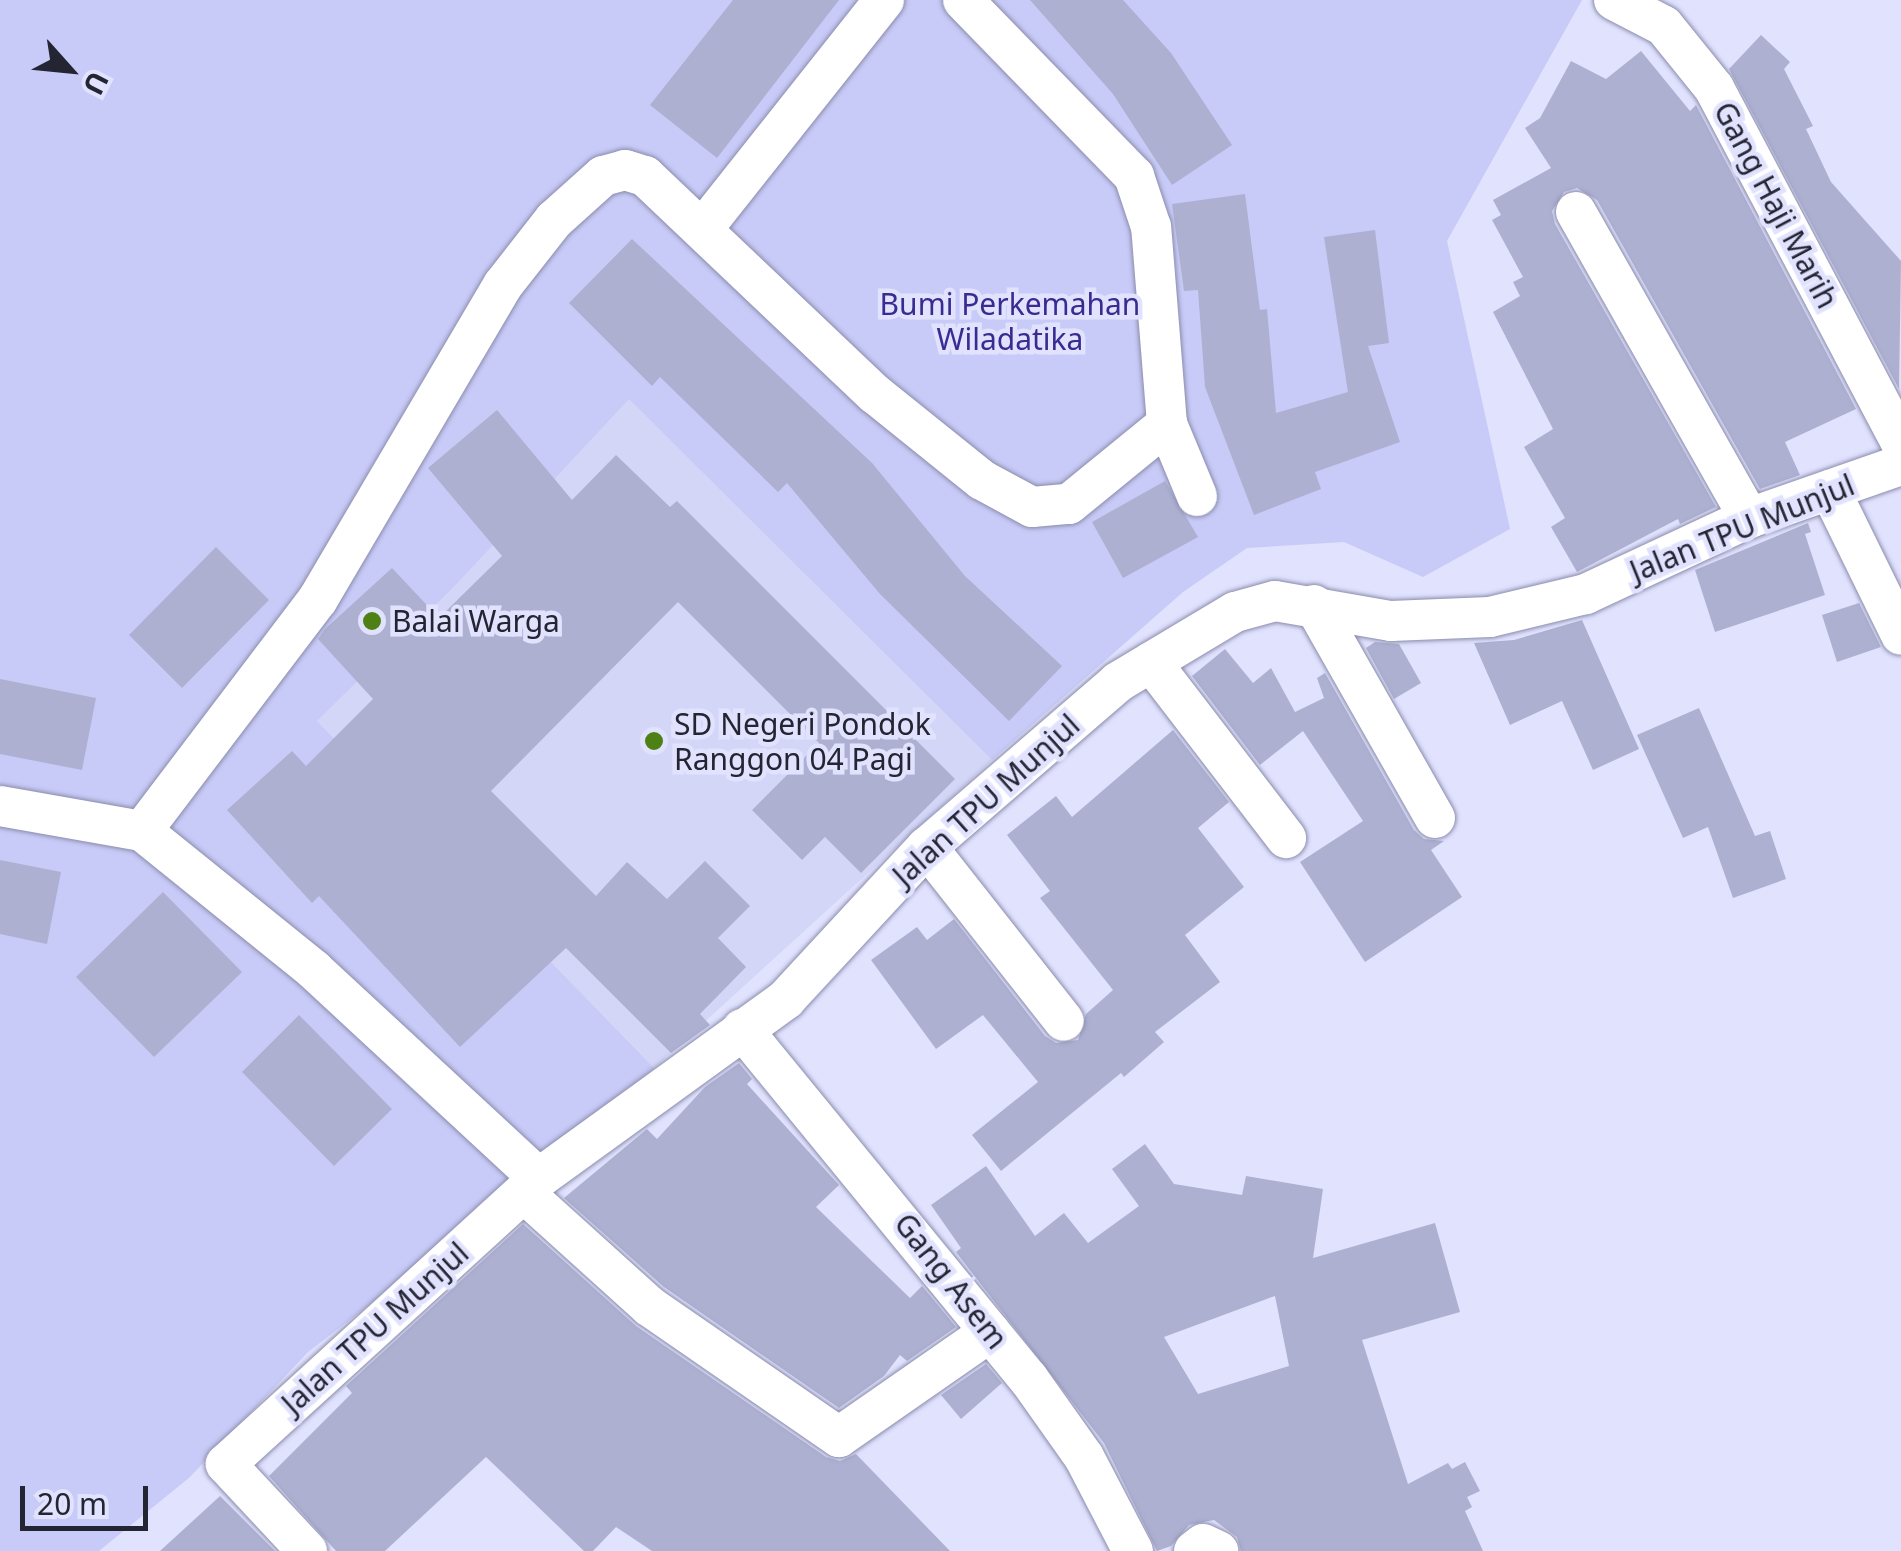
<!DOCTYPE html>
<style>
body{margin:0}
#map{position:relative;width:1901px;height:1551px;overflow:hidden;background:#e0e2fe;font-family:"Noto Sans",sans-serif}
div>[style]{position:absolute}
.built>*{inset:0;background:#d4d6f8}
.green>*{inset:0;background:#c8caf7}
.building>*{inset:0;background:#aeb0d1}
.roads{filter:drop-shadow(0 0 2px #8a8cac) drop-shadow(0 0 2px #8a8cac)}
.street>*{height:40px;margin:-20px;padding:0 20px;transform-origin:20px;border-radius:20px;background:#fff}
.dots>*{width:28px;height:28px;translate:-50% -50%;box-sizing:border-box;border:5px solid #e0e2fe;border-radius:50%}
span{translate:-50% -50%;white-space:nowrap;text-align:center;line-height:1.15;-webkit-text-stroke:9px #e0e2fe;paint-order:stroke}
.street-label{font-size:30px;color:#242532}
.park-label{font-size:30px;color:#3a2b90}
.poi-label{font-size:30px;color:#242532}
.left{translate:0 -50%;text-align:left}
.north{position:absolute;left:20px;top:20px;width:100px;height:100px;-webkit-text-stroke:8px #e0e2fe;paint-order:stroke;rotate:117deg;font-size:28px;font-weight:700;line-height:40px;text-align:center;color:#242532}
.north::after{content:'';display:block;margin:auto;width:35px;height:45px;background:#242532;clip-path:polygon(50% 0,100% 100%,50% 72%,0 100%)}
.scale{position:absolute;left:20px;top:1486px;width:128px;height:45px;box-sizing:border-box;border:5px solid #242532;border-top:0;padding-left:12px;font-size:30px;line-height:35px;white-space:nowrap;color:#242532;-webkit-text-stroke:8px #e0e2fe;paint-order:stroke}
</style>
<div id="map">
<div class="built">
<i style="clip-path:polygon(629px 398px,992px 760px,654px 1068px,317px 721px,452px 589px)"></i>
</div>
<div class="green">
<i style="clip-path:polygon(0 0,1582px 0,1447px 241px,1510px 529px,1423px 577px,1344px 542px,1247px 548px,1183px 592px,992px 760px,629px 399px,452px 589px,317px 721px,654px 1068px,537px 1176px,308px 1352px,190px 1477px,99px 1551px,0 1551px)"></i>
</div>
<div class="building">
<i style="clip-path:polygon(733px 0,839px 0,717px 158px,650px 105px)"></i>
<i style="clip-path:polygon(1030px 0,1123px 0,1171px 53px,1232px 145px,1172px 185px,1113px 94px)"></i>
<i style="clip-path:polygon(1761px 35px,1790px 62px,1784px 69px,1813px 126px,1806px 129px,1831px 182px,1901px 261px,1899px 389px,1729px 69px)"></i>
<i style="clip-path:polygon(1641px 51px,1690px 111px,1696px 105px,1856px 409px,1785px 442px,1800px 475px,1760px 489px,1597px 200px,1577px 188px,1564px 192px,1552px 211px,1555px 224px,1716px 507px,1680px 524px,1678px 519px,1577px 572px,1551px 527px,1565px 518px,1524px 447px,1553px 429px,1493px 312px,1520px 296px,1513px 282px,1523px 277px,1492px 220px,1501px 215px,1493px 200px,1551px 168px,1525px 128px,1540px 118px,1571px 61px,1606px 79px)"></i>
<i style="clip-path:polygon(1245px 194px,1260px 310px,1267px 309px,1276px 413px,1348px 392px,1324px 237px,1375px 230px,1389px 343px,1368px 346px,1400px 442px,1315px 472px,1321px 489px,1254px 515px,1205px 387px,1198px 290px,1184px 291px,1172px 204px)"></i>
<i style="clip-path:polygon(632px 239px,872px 463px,965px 576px,1062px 666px,1009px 721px,880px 594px,787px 483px,778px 492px,660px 377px,652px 386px,569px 303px)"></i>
<i style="clip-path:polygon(497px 410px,572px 500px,616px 455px,670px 507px,677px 501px,955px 779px,861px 873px,825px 837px,802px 860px,752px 810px,819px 743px,678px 602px,491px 791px,596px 896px,627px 862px,667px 899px,705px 861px,750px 906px,718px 938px,746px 967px,700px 1014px,710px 1025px,671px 1053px,566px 948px,460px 1047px,319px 896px,312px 903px,227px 810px,292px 751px,306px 766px,373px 699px,318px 639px,325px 629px,392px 568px,439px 618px,502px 556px,428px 468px)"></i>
<i style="clip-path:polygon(1165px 481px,1198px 537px,1123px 578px,1092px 522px)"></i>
<i style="clip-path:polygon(1808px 523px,1811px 532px,1805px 534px,1825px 595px,1715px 632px,1695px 570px)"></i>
<i style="clip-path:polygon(216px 547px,269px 600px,182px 688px,129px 635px)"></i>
<i style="clip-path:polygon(1859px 603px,1881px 647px,1837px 662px,1822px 615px)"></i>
<i style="clip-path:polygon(1582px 620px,1639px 749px,1593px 770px,1562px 701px,1510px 725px,1474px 643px,1514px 640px)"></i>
<i style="clip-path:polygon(1375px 642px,1399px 644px,1421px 683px,1394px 699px,1366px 648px)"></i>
<i style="clip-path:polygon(1225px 649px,1253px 683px,1271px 668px,1295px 712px,1324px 698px,1317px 678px,1325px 673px,1414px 830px,1424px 839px,1444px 841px,1431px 850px,1462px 897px,1365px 962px,1300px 862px,1363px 821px,1303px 731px,1260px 765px,1192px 676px)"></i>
<i style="clip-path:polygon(0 679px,96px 698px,82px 770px,0 754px)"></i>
<i style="clip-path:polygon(1699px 708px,1755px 836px,1770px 831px,1786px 879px,1733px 898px,1708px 827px,1683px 838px,1637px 735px)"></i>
<i style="clip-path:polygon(1173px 730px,1229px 802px,1198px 828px,1244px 887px,1185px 935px,1220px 982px,1155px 1032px,1164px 1042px,1124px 1077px,1121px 1073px,1001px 1171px,972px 1135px,1038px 1082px,983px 1015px,936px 1049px,871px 960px,917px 927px,927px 940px,954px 919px,1045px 1036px,1056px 1043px,1078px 1040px,1086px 1014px,1113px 990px,1040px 898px,1050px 891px,1007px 835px,1056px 796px,1072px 817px)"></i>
<i style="clip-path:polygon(0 860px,61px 872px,47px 944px,0 934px)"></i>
<i style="clip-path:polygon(163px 892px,242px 972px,154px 1057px,76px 977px)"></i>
<i style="clip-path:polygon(299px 1015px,392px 1109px,334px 1166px,242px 1072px)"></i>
<i style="clip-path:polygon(739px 1063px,752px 1079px,747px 1084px,839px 1185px,816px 1207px,910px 1298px,922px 1286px,956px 1327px,907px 1361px,900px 1355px,884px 1376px,839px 1408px,664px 1287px,564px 1198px,647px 1129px,657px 1139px,705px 1087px)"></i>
<i style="clip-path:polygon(evenodd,1145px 1144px,1174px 1184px,1242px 1195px,1246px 1176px,1323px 1189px,1313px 1258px,1435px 1223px,1460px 1312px,1362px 1340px,1408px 1484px,1448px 1463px,1452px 1469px,1465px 1462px,1480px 1491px,1467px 1497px,1472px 1507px,1465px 1511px,1483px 1551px,1241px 1551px,1237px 1537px,1214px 1520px,1189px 1525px,1171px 1546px,1157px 1551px,1104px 1443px,956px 1252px,961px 1248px,931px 1205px,986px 1166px,1035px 1236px,1064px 1213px,1088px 1243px,1139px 1206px,1112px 1169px,1145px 1144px,1275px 1296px,1289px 1366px,1198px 1394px,1164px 1337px,1275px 1296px)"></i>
<i style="clip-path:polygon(523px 1224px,636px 1326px,826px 1457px,840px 1461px,856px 1454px,950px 1551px,652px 1551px,616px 1527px,593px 1551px,584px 1551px,486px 1457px,385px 1551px,336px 1551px,269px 1476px,352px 1393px,346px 1386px)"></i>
<i style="clip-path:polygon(986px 1364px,1002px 1383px,961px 1419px,941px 1395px)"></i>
<i style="clip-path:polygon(220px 1496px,275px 1551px,160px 1551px)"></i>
</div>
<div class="roads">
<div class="street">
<i style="left:1614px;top:0;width:56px;rotate:27.5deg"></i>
<i style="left:1664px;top:26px;width:80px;rotate:51.1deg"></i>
<i style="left:1714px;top:88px;width:401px;rotate:62.2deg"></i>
<i style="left:1576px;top:212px;width:352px;rotate:60.5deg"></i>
<i style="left:705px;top:226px;width:288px;rotate:-51.6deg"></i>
<i style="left:1167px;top:424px;width:78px;rotate:67.4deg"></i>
<i style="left:1830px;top:490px;width:161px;rotate:63.9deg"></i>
<i style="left:1314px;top:605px;width:245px;rotate:60.4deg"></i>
<i style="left:1151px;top:662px;width:222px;rotate:52.5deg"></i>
<i style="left:0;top:806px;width:144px;rotate:10deg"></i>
<i style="left:142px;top:831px;width:291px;rotate:-52.8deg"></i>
<i style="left:318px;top:599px;width:364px;rotate:-59.5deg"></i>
<i style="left:503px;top:285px;width:83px;rotate:-51.9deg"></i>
<i style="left:554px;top:220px;width:66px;rotate:-41.9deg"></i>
<i style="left:603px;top:176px;width:23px;rotate:-15deg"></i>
<i style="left:625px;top:170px;width:21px;rotate:17deg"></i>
<i style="left:645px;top:176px;width:317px;rotate:43.5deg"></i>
<i style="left:875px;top:394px;width:137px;rotate:38.8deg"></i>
<i style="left:982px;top:480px;width:57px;rotate:28.4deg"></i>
<i style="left:1032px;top:507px;width:37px;rotate:-5deg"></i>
<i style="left:1069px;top:504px;width:127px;rotate:-39.2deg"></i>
<i style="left:1167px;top:424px;width:198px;rotate:-94.6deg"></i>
<i style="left:1151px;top:227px;width:54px;rotate:-108.4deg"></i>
<i style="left:1134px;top:176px;width:245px;rotate:-134.2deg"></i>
<i style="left:142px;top:831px;width:221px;rotate:38.9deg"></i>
<i style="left:314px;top:970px;width:296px;rotate:42.8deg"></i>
<i style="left:927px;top:847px;width:221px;rotate:51.8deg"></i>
<i style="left:742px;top:1029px;width:451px;rotate:50.7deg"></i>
<i style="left:1028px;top:1378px;width:97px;rotate:54.7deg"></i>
<i style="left:1084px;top:1457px;width:106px;rotate:62.5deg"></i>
<i style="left:524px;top:1193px;width:169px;rotate:42.1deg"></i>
<i style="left:649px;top:1306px;width:231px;rotate:34.6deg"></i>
<i style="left:839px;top:1437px;width:184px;rotate:-34.8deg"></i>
<i style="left:307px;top:1551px;width:119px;rotate:-133deg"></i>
<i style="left:226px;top:1464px;width:424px;rotate:-42.4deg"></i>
<i style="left:539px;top:1178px;width:305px;rotate:-35.9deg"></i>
<i style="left:786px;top:999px;width:207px;rotate:-47.2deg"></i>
<i style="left:927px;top:847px;width:252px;rotate:-40.8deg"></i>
<i style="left:1118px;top:682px;width:136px;rotate:-30.9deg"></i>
<i style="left:1235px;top:612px;width:41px;rotate:-15.4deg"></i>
<i style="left:1275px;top:601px;width:118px;rotate:9.8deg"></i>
<i style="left:1391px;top:621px;width:99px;rotate:-2.3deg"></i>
<i style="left:1490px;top:617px;width:99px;rotate:-13.5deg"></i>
<i style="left:1586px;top:594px;width:180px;rotate:-25deg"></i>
<i style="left:1749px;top:518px;width:161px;rotate:-19.2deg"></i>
<i style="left:1194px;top:1551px;width:11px;rotate:-38deg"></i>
<i style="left:1203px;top:1544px;width:17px;rotate:25deg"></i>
</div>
</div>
<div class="dots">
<i style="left:372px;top:621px;background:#4e8115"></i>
<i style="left:654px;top:741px;background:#4e8115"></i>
</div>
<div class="street-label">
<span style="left:1776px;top:205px;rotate:62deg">Gang Haji Marih</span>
<span style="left:1742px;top:528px;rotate:-22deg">Jalan TPU Munjul</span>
<span style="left:986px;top:800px;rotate:-42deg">Jalan TPU Munjul</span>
<span style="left:951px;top:1281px;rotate:52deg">Gang Asem</span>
<span style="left:375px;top:1328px;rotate:-42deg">Jalan TPU Munjul</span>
</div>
<div class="park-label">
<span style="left:1010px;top:321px">Bumi Perkemahan<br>Wiladatika</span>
</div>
<div class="poi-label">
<span class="left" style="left:392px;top:621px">Balai Warga</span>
<span class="left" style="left:674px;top:741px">SD Negeri Pondok<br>Ranggon 04 Pagi</span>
</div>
<div class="north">U</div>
<div class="scale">20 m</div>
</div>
